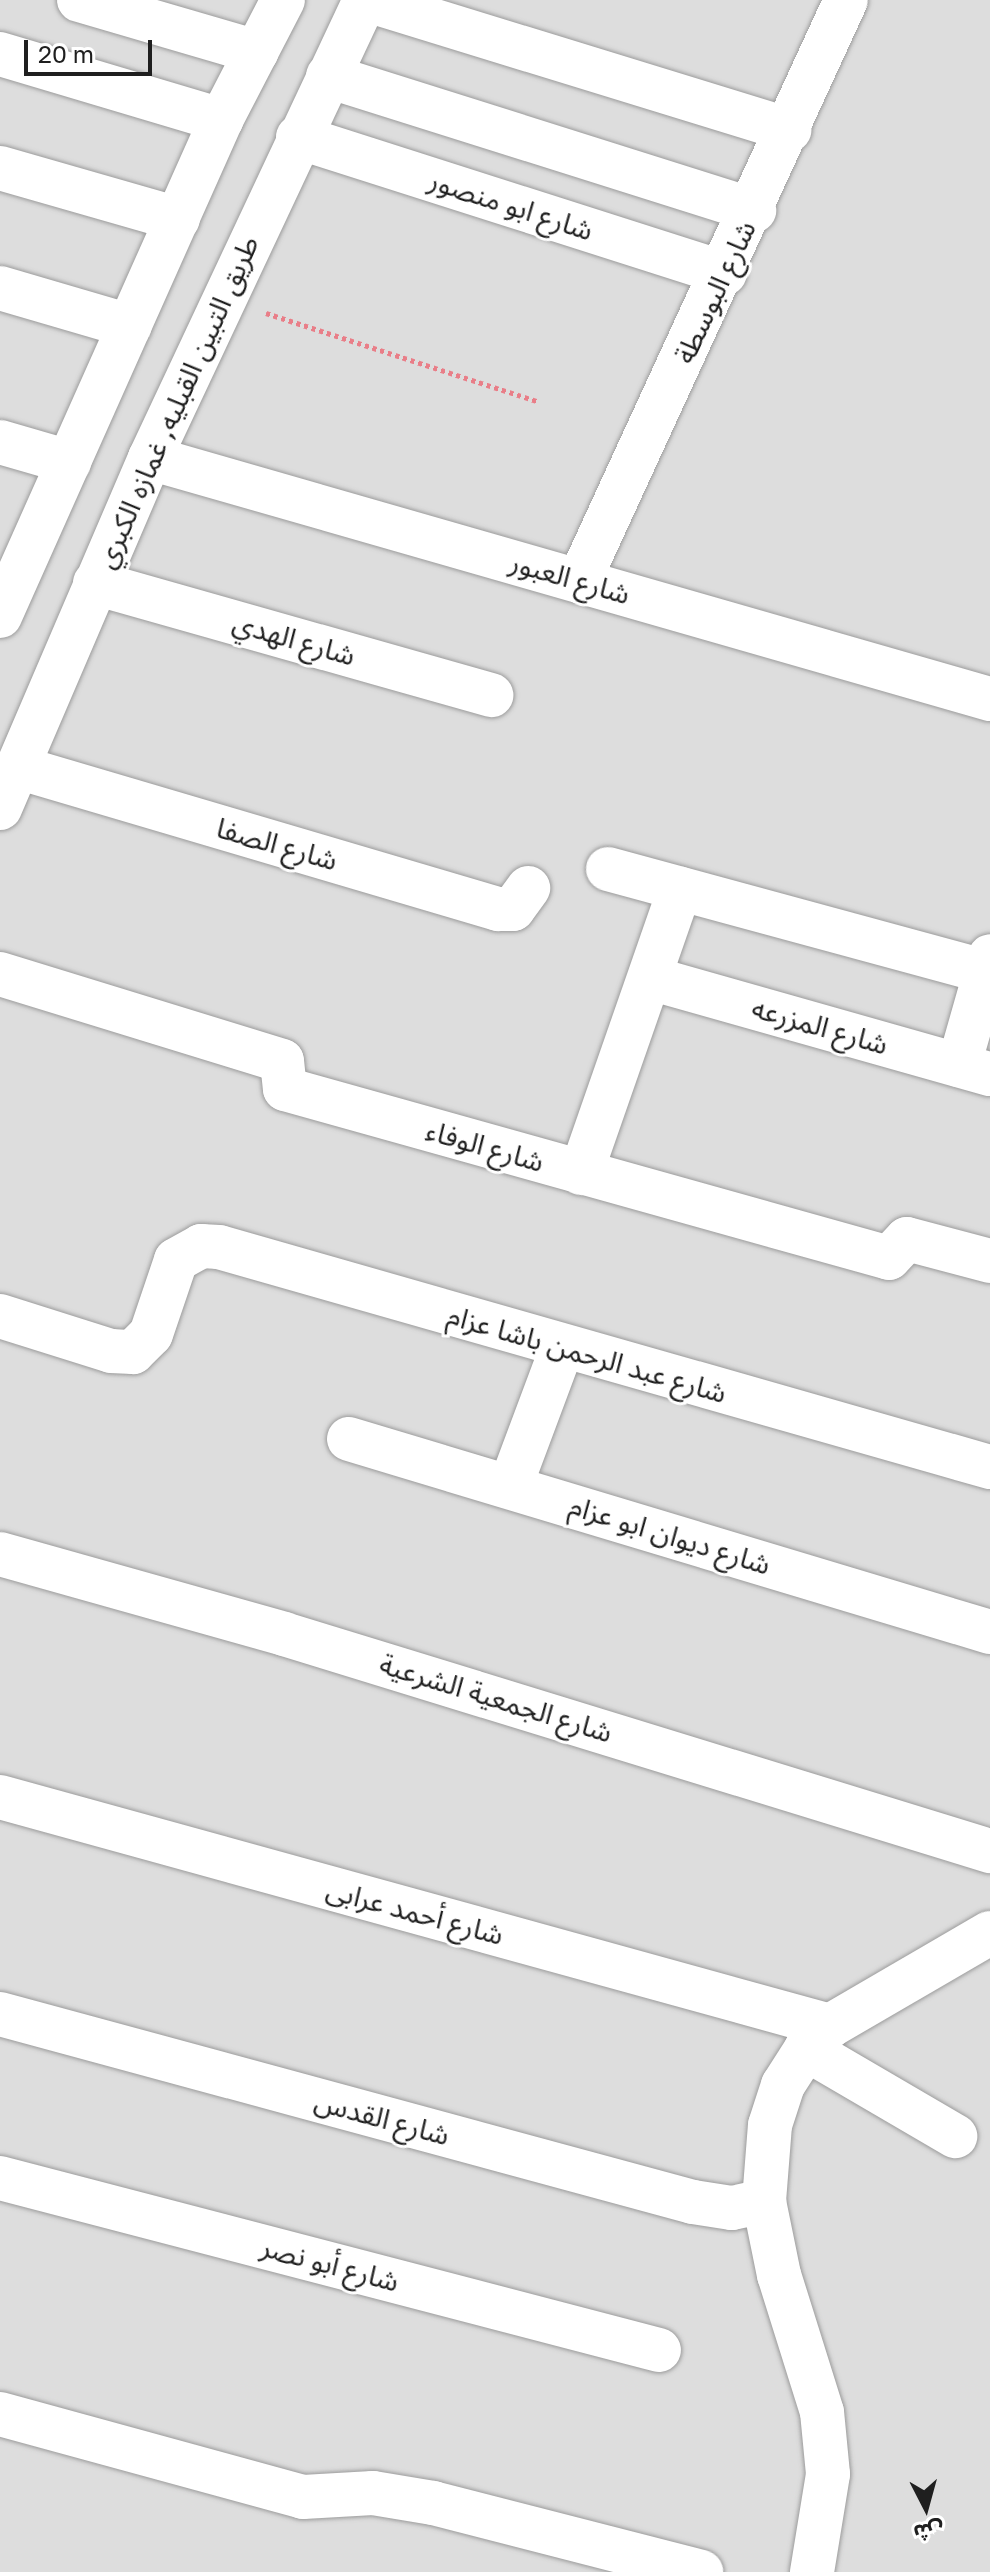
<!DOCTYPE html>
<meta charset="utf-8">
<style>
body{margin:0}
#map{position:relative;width:990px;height:2572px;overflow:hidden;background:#efebe7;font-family:"Golos Text","Noto Sans Arabic",sans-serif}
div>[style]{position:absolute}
.residential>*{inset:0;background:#ddd}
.path>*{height:5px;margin-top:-2.5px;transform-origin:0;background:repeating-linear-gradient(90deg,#e97e88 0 4px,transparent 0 8px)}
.roads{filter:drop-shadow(0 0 2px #9c9c9c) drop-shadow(0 0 2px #9c9c9c)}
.minor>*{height:44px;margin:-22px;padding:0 22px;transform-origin:22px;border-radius:22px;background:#fff}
.tertiary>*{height:44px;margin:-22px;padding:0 22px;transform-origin:22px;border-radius:22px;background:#fff}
span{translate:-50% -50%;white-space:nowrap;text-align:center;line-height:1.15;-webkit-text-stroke:6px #fff;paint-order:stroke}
.street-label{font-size:28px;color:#1f1f1f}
.north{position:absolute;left:886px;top:2468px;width:80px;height:80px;-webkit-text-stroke:6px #fff;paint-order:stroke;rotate:174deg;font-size:22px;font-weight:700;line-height:32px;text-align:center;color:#1f1f1f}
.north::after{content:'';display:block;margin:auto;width:28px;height:36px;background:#1f1f1f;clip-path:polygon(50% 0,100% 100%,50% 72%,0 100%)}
.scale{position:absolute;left:24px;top:40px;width:128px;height:36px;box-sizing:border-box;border:4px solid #1f1f1f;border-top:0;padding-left:10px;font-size:24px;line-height:28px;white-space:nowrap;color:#1f1f1f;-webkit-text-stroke:6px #fff;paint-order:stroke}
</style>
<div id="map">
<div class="residential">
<i style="clip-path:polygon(0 0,990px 0,990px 2572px,0 2572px)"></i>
</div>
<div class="path">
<i style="left:266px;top:313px;width:285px;rotate:18deg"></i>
</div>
<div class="roads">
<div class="minor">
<i style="left:79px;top:0;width:185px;rotate:16.3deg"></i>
<i style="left:367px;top:0;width:442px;rotate:17.1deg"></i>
<i style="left:0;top:54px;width:231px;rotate:16.6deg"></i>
<i style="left:328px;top:76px;width:447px;rotate:17.5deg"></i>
<i style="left:298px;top:137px;width:448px;rotate:17.7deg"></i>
<i style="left:0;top:168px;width:185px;rotate:16deg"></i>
<i style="left:0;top:288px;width:135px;rotate:16.3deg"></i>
<i style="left:0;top:442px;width:72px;rotate:16.2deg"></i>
<i style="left:150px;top:458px;width:874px;rotate:16.01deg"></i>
<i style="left:579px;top:581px;width:639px;rotate:-65.32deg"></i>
<i style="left:95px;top:583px;width:412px;rotate:15.8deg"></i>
<i style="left:17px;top:767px;width:502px;rotate:16.45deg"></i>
<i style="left:498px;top:909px;width:15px"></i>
<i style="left:513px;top:909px;width:26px;rotate:-54deg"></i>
<i style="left:608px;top:869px;width:396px;rotate:15.2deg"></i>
<i style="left:0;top:974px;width:295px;rotate:17.1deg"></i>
<i style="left:282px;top:1061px;width:28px;rotate:84deg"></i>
<i style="left:285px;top:1089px;width:627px;rotate:15.63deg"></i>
<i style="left:889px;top:1258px;width:26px;rotate:-47deg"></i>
<i style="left:907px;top:1239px;width:86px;rotate:14.8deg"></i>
<i style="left:650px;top:978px;width:353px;rotate:15.8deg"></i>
<i style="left:959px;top:1065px;width:113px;rotate:-74.1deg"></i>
<i style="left:581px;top:1173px;width:301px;rotate:-70.8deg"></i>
<i style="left:0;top:1316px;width:116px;rotate:17.5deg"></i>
<i style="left:111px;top:1351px;width:22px;rotate:3deg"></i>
<i style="left:133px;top:1352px;width:25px;rotate:-45deg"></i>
<i style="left:151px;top:1334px;width:78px;rotate:-71.3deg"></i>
<i style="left:176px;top:1260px;width:29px;rotate:-29deg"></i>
<i style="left:201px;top:1246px;width:18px;rotate:3deg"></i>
<i style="left:219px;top:1247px;width:802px;rotate:15.93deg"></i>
<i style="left:349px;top:1439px;width:669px;rotate:16.76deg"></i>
<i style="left:510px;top:1487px;width:148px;rotate:-69.5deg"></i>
<i style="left:0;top:1554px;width:295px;rotate:15.7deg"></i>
<i style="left:284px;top:1634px;width:739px;rotate:17.09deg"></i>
<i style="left:0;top:1797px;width:861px;rotate:15.42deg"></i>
<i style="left:0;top:2014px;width:718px;rotate:15.18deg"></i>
<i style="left:693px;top:2202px;width:39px;rotate:9deg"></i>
<i style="left:732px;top:2208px;width:33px;rotate:-12deg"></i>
<i style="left:806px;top:2049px;width:173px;rotate:30.3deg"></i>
<i style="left:0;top:2178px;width:681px;rotate:14.63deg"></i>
<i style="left:0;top:2414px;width:314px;rotate:15.3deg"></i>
<i style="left:303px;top:2497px;width:70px;rotate:-3.3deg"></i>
<i style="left:373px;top:2493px;width:61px;rotate:9.5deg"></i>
<i style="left:433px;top:2503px;width:277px;rotate:14.4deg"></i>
<i style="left:812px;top:2572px;width:99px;rotate:-80.7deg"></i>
<i style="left:828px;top:2474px;width:62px;rotate:-95.5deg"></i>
<i style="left:822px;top:2412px;width:144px;rotate:-107.4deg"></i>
<i style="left:779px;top:2275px;width:76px;rotate:-101.5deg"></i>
<i style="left:764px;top:2201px;width:76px;rotate:-85.5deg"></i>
<i style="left:770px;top:2125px;width:42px;rotate:-72deg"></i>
<i style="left:783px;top:2085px;width:43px;rotate:-57.4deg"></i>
<i style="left:806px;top:2049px;width:33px;rotate:-44deg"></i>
<i style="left:830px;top:2026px;width:185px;rotate:-30.2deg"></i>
</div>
<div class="tertiary">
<i style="left:0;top:616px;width:543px;rotate:-65.98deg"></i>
<i style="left:221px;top:120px;width:135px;rotate:-62.7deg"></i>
<i style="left:0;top:808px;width:381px;rotate:-66.8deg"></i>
<i style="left:150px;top:458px;width:506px;rotate:-64.85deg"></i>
</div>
</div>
<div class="street-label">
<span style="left:511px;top:205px;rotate:18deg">شارع ابو منصور</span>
<span style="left:715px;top:292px;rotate:-65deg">شارع البوسطة</span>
<span style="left:177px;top:402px;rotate:-66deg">طريق التبين القبليه, غمازه الكبري</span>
<span style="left:570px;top:578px;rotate:16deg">شارع العبور</span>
<span style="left:294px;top:639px;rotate:16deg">شارع الهدي</span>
<span style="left:277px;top:844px;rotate:16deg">شارع الصفا</span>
<span style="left:820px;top:1026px;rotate:16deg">شارع المزرعه</span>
<span style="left:485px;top:1146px;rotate:16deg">شارع الوفاء</span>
<span style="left:587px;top:1354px;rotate:16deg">شارع عبد الرحمن باشا عزام</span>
<span style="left:670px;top:1535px;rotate:17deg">شارع ديوان ابو عزام</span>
<span style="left:496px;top:1698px;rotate:17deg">شارع الجمعية الشرعية</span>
<span style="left:415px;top:1912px;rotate:15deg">شارع أحمد عرابى</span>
<span style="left:382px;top:2118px;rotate:15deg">شارع القدس</span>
<span style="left:330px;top:2264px;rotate:15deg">شارع أبو نصر</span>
</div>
<div class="north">ش</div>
<div class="scale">20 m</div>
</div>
